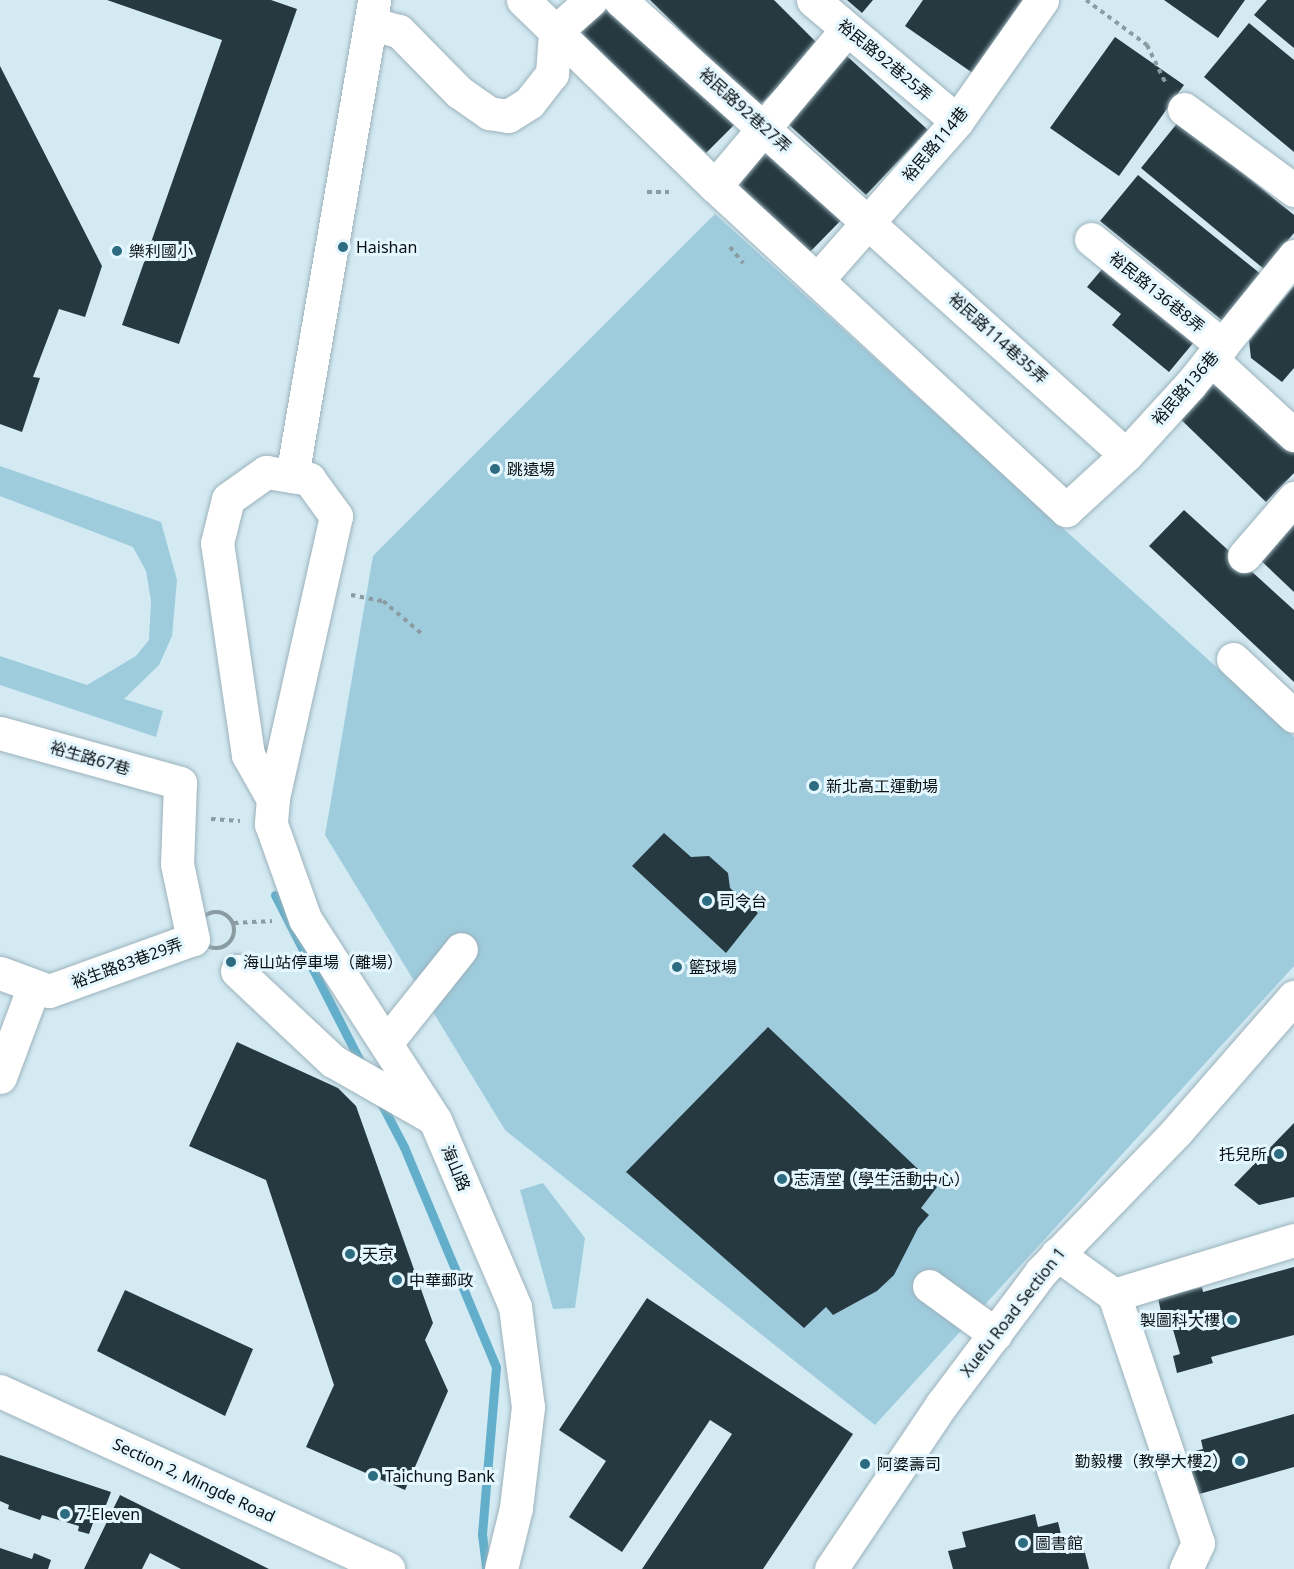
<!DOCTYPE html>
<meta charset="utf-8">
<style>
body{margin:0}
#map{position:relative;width:1294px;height:1569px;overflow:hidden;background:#d3eaf3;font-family:"Noto Sans","Noto Sans TC",sans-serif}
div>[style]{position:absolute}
.green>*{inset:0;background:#9eccdd}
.stream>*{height:9px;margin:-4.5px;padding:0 4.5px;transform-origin:4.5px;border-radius:4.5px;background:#63afcb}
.building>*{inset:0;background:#263940}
.path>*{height:4px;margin-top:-2px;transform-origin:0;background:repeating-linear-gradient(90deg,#8a9ca2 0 4.5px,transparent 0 9px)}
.path>.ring{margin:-2px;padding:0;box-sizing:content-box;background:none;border:4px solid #8a9ca2;border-radius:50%}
.roads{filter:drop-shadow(0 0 2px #9cb2bb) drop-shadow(0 0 2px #9cb2bb)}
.minor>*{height:33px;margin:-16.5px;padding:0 16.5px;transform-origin:16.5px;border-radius:16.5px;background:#fff}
.dots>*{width:16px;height:16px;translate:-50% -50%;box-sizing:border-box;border:3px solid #e4f6fe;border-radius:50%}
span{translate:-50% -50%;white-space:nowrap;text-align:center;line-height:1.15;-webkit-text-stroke:6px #e4f6fe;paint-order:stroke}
.street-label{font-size:16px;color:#091114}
.poi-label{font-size:16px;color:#091114}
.left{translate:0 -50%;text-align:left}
.right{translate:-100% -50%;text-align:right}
</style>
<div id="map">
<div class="green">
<i style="clip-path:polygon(715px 214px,1294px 737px,1294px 966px,875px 1425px,505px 1130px,325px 835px,373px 556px)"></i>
<i style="clip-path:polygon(0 466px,161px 522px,177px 580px,172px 636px,159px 665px,124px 699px,163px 711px,156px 737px,0 685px,0 656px,87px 685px,136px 656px,149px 640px,151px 601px,146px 571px,133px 547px,0 496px)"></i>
<i style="clip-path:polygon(543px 1183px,585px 1238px,575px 1308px,553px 1309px,520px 1190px)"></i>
</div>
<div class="stream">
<i style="left:275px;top:895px;width:191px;rotate:62.9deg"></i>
<i style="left:379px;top:1099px;width:54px;rotate:62.5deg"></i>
<i style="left:404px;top:1147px;width:238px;rotate:67.3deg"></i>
<i style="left:496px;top:1367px;width:168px;rotate:94.8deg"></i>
<i style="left:482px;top:1534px;width:35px;rotate:83deg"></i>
</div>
<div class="building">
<i style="clip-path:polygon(107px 0,271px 0,297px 9px,179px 344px,122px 325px,222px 40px)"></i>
<i style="clip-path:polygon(609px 0,738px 121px,706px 153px,579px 31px)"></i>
<i style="clip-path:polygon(650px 0,774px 0,820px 46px,758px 107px)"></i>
<i style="clip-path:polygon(847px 0,873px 0,862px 13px)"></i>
<i style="clip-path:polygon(923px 0,1030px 0,977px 76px,905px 26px)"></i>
<i style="clip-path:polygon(1164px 0,1245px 0,1218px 38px)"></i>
<i style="clip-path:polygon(1267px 0,1294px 0,1294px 48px,1254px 15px)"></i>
<i style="clip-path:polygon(1249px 23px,1294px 60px,1294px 152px,1204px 77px)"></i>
<i style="clip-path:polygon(1115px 37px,1184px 85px,1119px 176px,1050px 128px)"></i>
<i style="clip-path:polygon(837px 47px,928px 130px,866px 195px,775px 112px)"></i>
<i style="clip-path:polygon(0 66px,102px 266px,85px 317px,59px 309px,33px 377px,40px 378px,22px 432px,0 424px)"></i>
<i style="clip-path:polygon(1179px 121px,1294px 215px,1294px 233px,1264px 269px,1141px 168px)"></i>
<i style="clip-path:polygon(765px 137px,846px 215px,808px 254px,728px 176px)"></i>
<i style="clip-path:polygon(1138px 175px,1262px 275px,1224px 322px,1100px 221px)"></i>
<i style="clip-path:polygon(1114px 255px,1204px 330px,1169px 372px,1112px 325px,1121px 314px,1087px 287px)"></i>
<i style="clip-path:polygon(1294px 286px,1294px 368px,1282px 382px,1251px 358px,1249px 341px)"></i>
<i style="clip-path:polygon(1208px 363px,1294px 447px,1294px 473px,1266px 502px,1167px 406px)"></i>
<i style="clip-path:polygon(1184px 510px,1294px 610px,1294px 682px,1149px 546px)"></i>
<i style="clip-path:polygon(1294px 513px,1294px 592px,1254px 554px)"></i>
<i style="clip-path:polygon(664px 833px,691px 857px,709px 856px,728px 873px,730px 888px,758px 913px,726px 953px,632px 866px)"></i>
<i style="clip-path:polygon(768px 1027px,937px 1187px,921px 1208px,929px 1215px,918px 1228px,894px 1275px,877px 1291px,833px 1315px,826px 1307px,804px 1328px,626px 1172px)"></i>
<i style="clip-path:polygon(237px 1042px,338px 1088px,356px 1106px,433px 1323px,425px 1340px,448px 1391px,405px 1490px,306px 1447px,334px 1385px,266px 1180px,189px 1146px)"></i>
<i style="clip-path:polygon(1294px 1123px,1294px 1197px,1259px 1205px,1234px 1185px)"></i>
<i style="clip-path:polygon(1294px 1267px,1294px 1335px,1211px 1357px,1213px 1363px,1177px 1373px,1173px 1356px,1180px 1354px,1170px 1319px,1163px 1321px,1158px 1298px,1202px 1287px,1203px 1292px)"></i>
<i style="clip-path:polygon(125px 1290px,253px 1349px,225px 1416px,97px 1351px)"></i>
<i style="clip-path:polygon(647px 1298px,853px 1434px,763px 1569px,642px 1569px,732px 1434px,710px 1420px,622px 1552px,569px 1517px,606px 1461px,559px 1430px)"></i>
<i style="clip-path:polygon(1294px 1414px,1294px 1467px,1196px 1495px,1184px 1454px,1203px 1449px,1201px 1440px)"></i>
<i style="clip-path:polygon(0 1455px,111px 1492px,103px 1513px,97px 1512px,89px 1534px,78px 1531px,79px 1526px,42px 1515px,40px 1520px,8px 1509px,9px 1505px,0 1501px)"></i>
<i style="clip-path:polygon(120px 1495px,269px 1569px,181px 1569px,150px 1553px,142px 1569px,84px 1569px)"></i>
<i style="clip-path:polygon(1035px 1514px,1038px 1527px,1058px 1522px,1062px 1538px,1080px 1533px,1089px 1569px,953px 1569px,948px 1551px,966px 1547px,962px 1532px)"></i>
<i style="clip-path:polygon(0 1548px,32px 1559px,34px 1553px,51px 1560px,48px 1569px,0 1569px)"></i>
</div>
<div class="path">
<i style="left:1086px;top:0;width:76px;rotate:36.4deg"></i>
<i style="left:1147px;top:45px;width:43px;rotate:64deg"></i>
<i style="left:647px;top:192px;width:27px"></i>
<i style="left:730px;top:247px;width:21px;rotate:51deg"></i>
<i style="left:351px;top:595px;width:33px;rotate:11deg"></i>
<i style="left:383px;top:601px;width:50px;rotate:40.1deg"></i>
<i style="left:211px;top:819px;width:29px;rotate:4deg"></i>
<i class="ring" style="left:198px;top:912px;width:32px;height:32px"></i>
<i style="left:234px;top:923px;width:38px;rotate:-3deg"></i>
</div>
<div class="roads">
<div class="minor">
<i style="left:523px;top:0;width:267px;rotate:44.1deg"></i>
<i style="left:715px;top:186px;width:478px;rotate:42.7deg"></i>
<i style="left:1066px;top:510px;width:81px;rotate:-42.5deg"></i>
<i style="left:1126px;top:455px;width:95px;rotate:-47.6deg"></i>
<i style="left:1190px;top:385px;width:166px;rotate:-51.1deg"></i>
<i style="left:620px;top:0;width:680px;rotate:41.96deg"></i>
<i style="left:813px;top:0;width:188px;rotate:40deg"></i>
<i style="left:372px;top:24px;width:28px;rotate:15deg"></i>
<i style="left:399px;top:31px;width:86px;rotate:45.5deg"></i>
<i style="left:459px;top:92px;width:37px;rotate:35deg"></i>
<i style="left:489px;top:113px;width:19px;rotate:9deg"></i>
<i style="left:508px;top:116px;width:25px;rotate:-32deg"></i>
<i style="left:529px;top:103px;width:37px;rotate:-52deg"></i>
<i style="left:552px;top:74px;width:42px;rotate:-85.9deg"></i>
<i style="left:555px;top:32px;width:48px;rotate:-41.6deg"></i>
<i style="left:1184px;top:109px;width:137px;rotate:36.4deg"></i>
<i style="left:715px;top:186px;width:205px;rotate:-49.9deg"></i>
<i style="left:1091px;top:239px;width:169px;rotate:39deg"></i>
<i style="left:817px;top:280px;width:212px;rotate:-48.6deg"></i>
<i style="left:957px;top:121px;width:148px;rotate:-54.9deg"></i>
<i style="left:1211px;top:359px;width:113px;rotate:42.5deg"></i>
<i style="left:292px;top:476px;width:483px;rotate:-80.2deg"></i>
<i style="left:1244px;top:556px;width:77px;rotate:-49.2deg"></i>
<i style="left:1233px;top:659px;width:83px;rotate:43.1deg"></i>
<i style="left:0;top:733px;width:187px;rotate:15.5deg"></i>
<i style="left:180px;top:783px;width:81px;rotate:92.1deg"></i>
<i style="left:177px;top:864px;width:77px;rotate:78deg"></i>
<i style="left:193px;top:939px;width:153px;rotate:160.1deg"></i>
<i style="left:49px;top:991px;width:52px;rotate:-159.8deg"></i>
<i style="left:273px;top:799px;width:51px;rotate:-119.6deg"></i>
<i style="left:248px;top:755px;width:214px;rotate:-98.3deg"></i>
<i style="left:217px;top:543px;width:45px;rotate:-76deg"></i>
<i style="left:228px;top:499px;width:47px;rotate:-35.4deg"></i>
<i style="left:266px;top:472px;width:44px;rotate:9.2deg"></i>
<i style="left:309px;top:479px;width:46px;rotate:53.9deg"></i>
<i style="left:336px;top:516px;width:290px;rotate:102.6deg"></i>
<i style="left:273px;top:799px;width:25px;rotate:95deg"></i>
<i style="left:271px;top:824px;width:101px;rotate:70.3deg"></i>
<i style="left:305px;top:919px;width:239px;rotate:57.1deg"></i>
<i style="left:435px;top:1120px;width:203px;rotate:66.8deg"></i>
<i style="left:515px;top:1307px;width:101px;rotate:82.6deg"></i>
<i style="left:528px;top:1407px;width:102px;rotate:96.8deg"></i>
<i style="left:516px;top:1508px;width:63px;rotate:103.8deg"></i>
<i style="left:237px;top:971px;width:132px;rotate:43.2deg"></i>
<i style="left:333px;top:1061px;width:113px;rotate:29.7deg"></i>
<i style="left:386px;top:1043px;width:120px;rotate:-51.4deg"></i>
<i style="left:0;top:1077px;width:97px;rotate:-69.5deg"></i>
<i style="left:1057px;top:1254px;width:70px;rotate:35.7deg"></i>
<i style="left:1114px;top:1295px;width:262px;rotate:71.3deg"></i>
<i style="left:1198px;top:1543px;width:29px;rotate:115deg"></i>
<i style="left:929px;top:1286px;width:82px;rotate:36deg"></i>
<i style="left:1114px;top:1295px;width:188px;rotate:-17deg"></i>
<i style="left:0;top:1391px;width:427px;rotate:24.6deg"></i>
<i style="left:831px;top:1569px;width:199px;rotate:-56.1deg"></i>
<i style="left:942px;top:1404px;width:165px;rotate:-53.1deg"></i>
<i style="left:1041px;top:1272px;width:196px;rotate:-46deg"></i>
<i style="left:1177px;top:1131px;width:178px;rotate:-48.9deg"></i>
</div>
</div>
<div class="dots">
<i style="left:343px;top:247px;background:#2c6b80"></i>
<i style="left:117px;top:251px;background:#2c6b80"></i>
<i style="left:495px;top:469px;background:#2c6b80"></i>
<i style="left:814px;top:786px;background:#2c6b80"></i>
<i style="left:707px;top:901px;background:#2c6b80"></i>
<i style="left:231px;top:962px;background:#2c6b80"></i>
<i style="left:677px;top:967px;background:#2c6b80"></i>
<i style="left:1279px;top:1154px;background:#2c6b80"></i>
<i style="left:782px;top:1179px;background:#2c6b80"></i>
<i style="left:350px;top:1254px;background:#2c6b80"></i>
<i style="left:397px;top:1280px;background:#2c6b80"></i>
<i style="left:1232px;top:1320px;background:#2c6b80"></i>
<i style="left:1240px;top:1461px;background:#2c6b80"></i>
<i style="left:865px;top:1464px;background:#2c6b80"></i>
<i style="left:373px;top:1476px;background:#2c6b80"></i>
<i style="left:65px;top:1514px;background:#2c6b80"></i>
<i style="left:1023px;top:1543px;background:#2c6b80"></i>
</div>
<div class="street-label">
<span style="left:885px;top:60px;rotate:40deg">裕民路92巷25弄</span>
<span style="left:745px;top:110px;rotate:42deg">裕民路92巷27弄</span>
<span style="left:935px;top:144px;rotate:-50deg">裕民路114巷</span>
<span style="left:1157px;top:292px;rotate:39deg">裕民路136巷8弄</span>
<span style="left:998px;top:338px;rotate:42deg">裕民路114巷35弄</span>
<span style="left:1185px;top:388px;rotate:-49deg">裕民路136巷</span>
<span style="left:90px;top:758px;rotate:16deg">裕生路67巷</span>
<span style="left:127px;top:963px;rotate:-20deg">裕生路83巷29弄</span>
<span style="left:456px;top:1168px;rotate:67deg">海山路</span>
<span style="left:1013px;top:1312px;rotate:-52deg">Xuefu Road Section 1</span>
<span style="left:194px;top:1480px;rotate:25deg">Section 2, Mingde Road</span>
</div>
<div class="poi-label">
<span class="left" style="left:356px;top:247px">Haishan</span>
<span class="left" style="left:129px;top:251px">樂利國小</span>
<span class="left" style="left:507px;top:469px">跳遠場</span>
<span class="left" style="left:826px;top:786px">新北高工運動場</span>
<span class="left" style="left:719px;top:901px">司令台</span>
<span class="left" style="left:243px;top:962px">海山站停車場（離場）</span>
<span class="left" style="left:689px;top:967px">籃球場</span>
<span class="right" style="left:1267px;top:1154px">托兒所</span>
<span class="left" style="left:794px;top:1179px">志清堂（學生活動中心）</span>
<span class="left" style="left:362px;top:1254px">天京</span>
<span class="left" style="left:409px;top:1280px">中華郵政</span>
<span class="right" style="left:1220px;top:1320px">製圖科大樓</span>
<span class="right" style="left:1228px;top:1461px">勤毅樓（教學大樓2）</span>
<span class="left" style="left:877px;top:1464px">阿婆壽司</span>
<span class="left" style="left:385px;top:1476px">Taichung Bank</span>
<span class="left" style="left:77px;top:1514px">7-Eleven</span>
<span class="left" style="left:1035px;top:1543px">圖書館</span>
</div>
</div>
